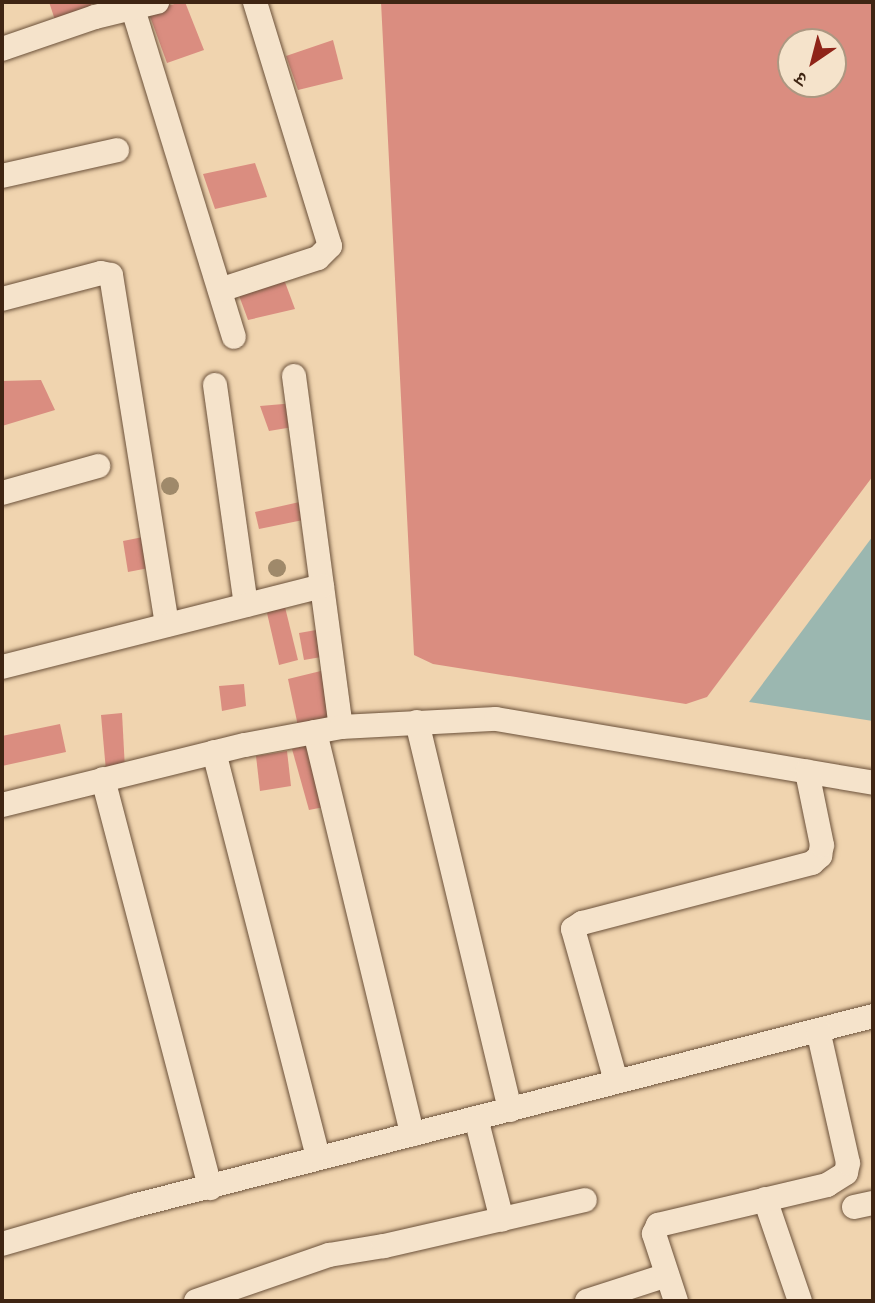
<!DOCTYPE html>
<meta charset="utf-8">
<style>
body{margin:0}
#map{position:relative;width:875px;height:1303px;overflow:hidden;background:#f0d4af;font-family:"IM FELL Double Pica","Noto Serif Devanagari",serif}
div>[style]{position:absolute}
.water>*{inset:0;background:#9bb7b0}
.building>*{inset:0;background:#da8d80}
.roads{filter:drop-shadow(0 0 2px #6b513a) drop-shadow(0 0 2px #6b513a)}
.minor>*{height:24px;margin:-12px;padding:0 12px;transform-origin:12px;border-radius:12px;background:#f5e3cb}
.trees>*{width:18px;height:18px;margin:-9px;border-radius:50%;background:#9f896a}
span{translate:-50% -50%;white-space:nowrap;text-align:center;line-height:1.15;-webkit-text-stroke:7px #f5e3cb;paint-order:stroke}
.frame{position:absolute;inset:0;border:4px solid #3f2513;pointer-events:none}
.north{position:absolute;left:777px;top:28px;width:70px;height:70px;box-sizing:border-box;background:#f5e3cb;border:2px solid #ac9781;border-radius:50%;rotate:215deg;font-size:19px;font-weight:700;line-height:28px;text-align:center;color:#3f2513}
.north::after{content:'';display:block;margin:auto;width:24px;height:32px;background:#8f2418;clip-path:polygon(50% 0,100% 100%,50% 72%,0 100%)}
</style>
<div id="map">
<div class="water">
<i style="clip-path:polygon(873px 536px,873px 721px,749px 702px)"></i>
</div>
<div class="building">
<i style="clip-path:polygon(49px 2px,90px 2px,95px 17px,58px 29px)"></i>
<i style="clip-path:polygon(182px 2px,185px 2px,204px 50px,167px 63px,148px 11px)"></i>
<i style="clip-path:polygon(evenodd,381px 2px,873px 2px,873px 476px,707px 697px,686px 704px,433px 664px,414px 655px,381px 2px,791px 42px,833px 42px,833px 84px,791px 84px,791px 42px)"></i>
<i style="clip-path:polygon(333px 40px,343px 79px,298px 90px,286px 56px)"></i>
<i style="clip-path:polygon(255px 163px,267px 197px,215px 209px,203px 174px)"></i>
<i style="clip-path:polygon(282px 274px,295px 309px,248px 320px,237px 290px)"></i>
<i style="clip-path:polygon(41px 380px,55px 410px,2px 426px,2px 381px)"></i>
<i style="clip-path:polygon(295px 403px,299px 426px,269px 431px,260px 406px)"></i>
<i style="clip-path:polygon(304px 501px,308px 519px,259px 529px,255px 512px)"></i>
<i style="clip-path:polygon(148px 536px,154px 567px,128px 572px,123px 541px)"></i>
<i style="clip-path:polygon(284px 603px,298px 660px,279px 665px,267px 613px)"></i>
<i style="clip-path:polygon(322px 629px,327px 656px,304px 660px,299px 633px)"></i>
<i style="clip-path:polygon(329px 669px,335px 723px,298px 726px,288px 679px)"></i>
<i style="clip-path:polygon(244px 684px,246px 706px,222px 711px,219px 686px)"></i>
<i style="clip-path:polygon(122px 713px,125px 769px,106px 771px,101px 715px)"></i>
<i style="clip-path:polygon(60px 724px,66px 752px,2px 766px,2px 736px)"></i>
<i style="clip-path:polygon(317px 742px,329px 806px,309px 810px,292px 749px)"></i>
<i style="clip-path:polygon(287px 751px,291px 786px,260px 791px,256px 756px)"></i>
</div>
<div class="roads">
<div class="minor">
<i style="left:133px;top:9px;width:343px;rotate:72.9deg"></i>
<i style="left:2px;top:49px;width:98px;rotate:-19deg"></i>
<i style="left:95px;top:17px;width:64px;rotate:-13.6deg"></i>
<i style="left:2px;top:176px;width:118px;rotate:-12.7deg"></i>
<i style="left:220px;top:290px;width:103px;rotate:-18.1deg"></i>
<i style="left:318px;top:258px;width:17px;rotate:-45deg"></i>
<i style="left:330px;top:246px;width:255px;rotate:-107.1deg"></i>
<i style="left:2px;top:299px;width:102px;rotate:-14.7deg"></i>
<i style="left:101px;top:273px;width:10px;rotate:11deg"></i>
<i style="left:111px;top:275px;width:354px;rotate:80.9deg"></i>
<i style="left:294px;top:376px;width:354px;rotate:82.4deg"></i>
<i style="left:215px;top:385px;width:222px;rotate:82deg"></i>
<i style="left:2px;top:493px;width:100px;rotate:-15.7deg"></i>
<i style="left:2px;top:667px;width:330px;rotate:-14.2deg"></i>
<i style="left:417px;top:722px;width:399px;rotate:76.5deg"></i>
<i style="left:315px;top:732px;width:414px;rotate:76.4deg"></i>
<i style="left:214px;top:752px;width:419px;rotate:75.6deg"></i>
<i style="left:103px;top:779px;width:423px;rotate:75.3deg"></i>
<i style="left:2px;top:805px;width:250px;rotate:-13.9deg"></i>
<i style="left:245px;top:745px;width:98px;rotate:-10.6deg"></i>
<i style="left:341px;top:727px;width:155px;rotate:-3deg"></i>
<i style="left:496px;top:719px;width:382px;rotate:9.6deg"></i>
<i style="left:616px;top:1081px;width:158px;rotate:-105.8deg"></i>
<i style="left:573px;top:929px;width:11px;rotate:-34deg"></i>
<i style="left:582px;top:923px;width:238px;rotate:-14.6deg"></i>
<i style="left:812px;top:863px;width:11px;rotate:-41deg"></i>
<i style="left:820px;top:856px;width:11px;rotate:-80deg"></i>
<i style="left:822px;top:845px;width:75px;rotate:-101.6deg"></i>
<i style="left:476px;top:1118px;width:105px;rotate:75.7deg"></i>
<i style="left:765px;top:1199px;width:108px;rotate:71.1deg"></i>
<i style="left:854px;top:1207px;width:19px;rotate:-12deg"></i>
<i style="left:2px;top:1244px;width:136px;rotate:-16.2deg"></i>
<i style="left:133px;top:1206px;width:764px;rotate:-14.4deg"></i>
<i style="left:196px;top:1301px;width:141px;rotate:-19.1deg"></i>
<i style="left:329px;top:1255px;width:56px;rotate:-9.3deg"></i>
<i style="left:384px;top:1246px;width:206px;rotate:-12.9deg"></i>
<i style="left:587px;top:1301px;width:84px;rotate:-18deg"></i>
<i style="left:676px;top:1301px;width:71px;rotate:-108.2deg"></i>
<i style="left:654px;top:1234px;width:10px;rotate:-66deg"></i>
<i style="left:658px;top:1225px;width:174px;rotate:-13.3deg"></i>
<i style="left:827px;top:1185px;width:22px;rotate:-32deg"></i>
<i style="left:846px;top:1173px;width:10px;rotate:-79deg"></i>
<i style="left:848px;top:1163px;width:136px;rotate:-102.7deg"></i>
</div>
</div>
<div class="trees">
<i style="left:170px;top:486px"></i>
<i style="left:277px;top:568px"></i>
</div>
<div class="frame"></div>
<div class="north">उ</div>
</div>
